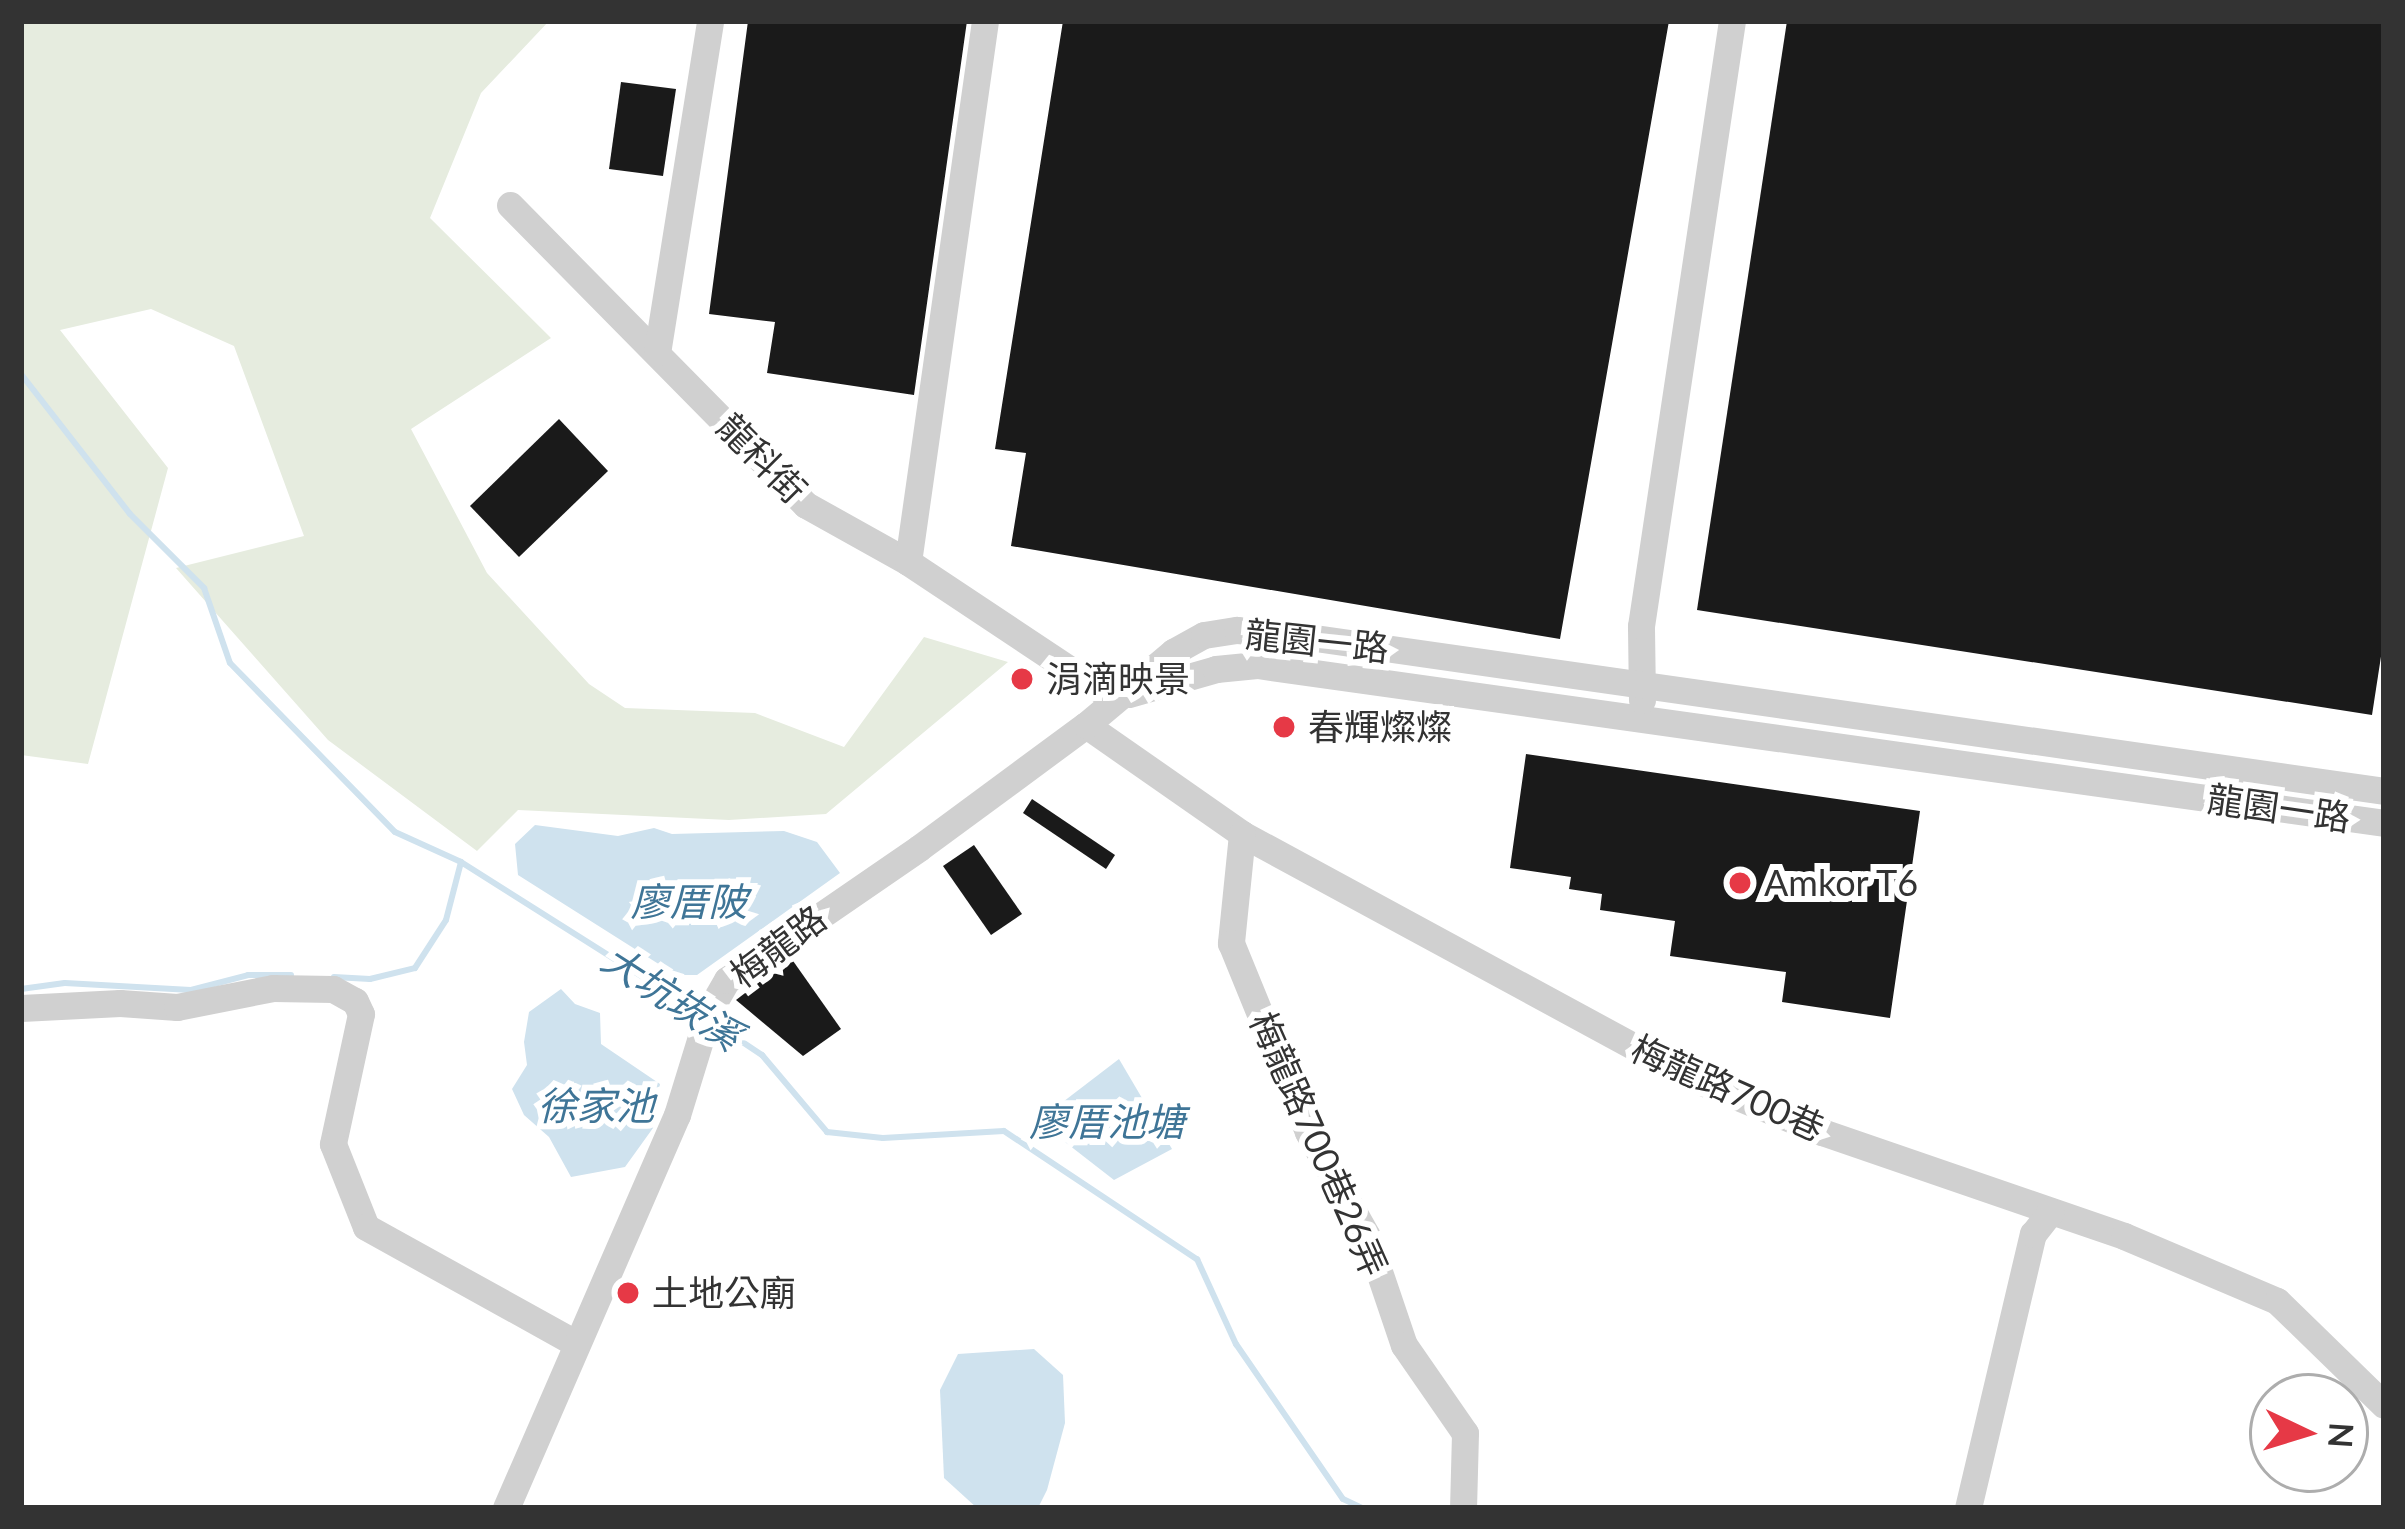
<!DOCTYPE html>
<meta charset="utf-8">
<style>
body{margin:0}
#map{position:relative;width:2405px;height:1529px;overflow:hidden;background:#fff;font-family:Lato,"Noto Sans TC",sans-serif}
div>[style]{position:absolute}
.green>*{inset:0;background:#e6ecdf}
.water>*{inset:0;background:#cfe2ee}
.stream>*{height:6px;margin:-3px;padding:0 3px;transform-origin:3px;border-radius:3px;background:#cfe2ee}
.building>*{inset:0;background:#1a1a1a}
.minor>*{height:27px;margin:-13.5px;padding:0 13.5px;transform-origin:13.5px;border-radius:13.5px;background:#d0d0d0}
.dots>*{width:33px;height:33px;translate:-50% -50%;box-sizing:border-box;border:6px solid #fff;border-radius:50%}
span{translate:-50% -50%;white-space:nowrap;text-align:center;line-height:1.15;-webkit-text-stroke:12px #fff;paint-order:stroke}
.street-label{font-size:36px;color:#333}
.poi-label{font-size:36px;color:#333}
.left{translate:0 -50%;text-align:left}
.water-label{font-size:39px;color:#3f7597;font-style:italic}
.frame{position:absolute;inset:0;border:24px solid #333;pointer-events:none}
.north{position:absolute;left:2249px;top:1373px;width:120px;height:120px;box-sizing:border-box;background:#fff;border:3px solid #adadad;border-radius:50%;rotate:94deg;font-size:33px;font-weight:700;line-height:48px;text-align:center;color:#333}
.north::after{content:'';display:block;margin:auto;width:42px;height:54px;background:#e63946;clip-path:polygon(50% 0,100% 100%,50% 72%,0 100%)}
</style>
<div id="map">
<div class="green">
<i style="clip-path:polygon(21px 21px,549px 21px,481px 93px,430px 218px,551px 338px,411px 429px,487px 573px,589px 684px,625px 708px,755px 713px,844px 747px,924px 637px,1008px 662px,826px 814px,729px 820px,518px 810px,477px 851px,328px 740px,176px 568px,304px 536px,234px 346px,151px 309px,60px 330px,168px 468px,88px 764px,21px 755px)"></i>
</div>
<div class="water">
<i style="clip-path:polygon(535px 825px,618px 836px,654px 828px,672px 834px,784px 831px,817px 842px,840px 873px,697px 975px,676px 975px,518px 875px,515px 844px)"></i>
<i style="clip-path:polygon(561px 989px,575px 1004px,600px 1013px,601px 1044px,660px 1084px,653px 1128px,625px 1167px,571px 1177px,549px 1137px,524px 1115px,512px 1089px,527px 1065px,524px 1042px,529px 1012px)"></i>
<i style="clip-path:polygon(1119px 1059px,1172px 1149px,1114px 1180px,1038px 1121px)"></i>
<i style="clip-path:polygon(1034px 1349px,1063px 1375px,1065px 1423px,1047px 1490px,1038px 1508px,977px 1508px,944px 1478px,940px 1390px,958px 1354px)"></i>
</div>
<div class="stream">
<i style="left:21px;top:374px;width:177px;rotate:52.1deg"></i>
<i style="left:130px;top:514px;width:105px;rotate:45deg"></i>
<i style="left:204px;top:588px;width:79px;rotate:70.9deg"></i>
<i style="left:230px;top:663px;width:236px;rotate:45.7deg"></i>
<i style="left:395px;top:832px;width:72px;rotate:24.4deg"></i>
<i style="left:461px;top:862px;width:280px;rotate:32.3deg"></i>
<i style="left:334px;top:977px;width:36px;rotate:3deg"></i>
<i style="left:370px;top:979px;width:46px;rotate:-13.7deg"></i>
<i style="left:415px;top:968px;width:57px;rotate:-57.1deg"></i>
<i style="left:446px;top:920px;width:60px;rotate:-75.5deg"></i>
<i style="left:21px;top:989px;width:44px;rotate:-7.8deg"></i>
<i style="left:65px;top:983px;width:126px;rotate:3.2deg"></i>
<i style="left:191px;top:990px;width:59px;rotate:-14.7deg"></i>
<i style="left:248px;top:975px;width:43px"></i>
<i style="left:714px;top:1023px;width:58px;rotate:33.7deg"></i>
<i style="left:762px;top:1055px;width:101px;rotate:49.8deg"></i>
<i style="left:827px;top:1132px;width:56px;rotate:6.1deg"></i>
<i style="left:883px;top:1138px;width:121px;rotate:-3.3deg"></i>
<i style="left:1004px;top:1131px;width:232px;rotate:33.6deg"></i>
<i style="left:1197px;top:1259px;width:94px;rotate:65.4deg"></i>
<i style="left:1236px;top:1344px;width:188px;rotate:55.4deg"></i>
<i style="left:1343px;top:1499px;width:21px;rotate:25deg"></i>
</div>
<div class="building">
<i style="clip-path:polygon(748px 21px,967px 21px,914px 395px,767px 373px,775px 322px,709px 314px)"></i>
<i style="clip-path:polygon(1063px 21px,1669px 21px,1560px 639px,1011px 546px,1026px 453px,995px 449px)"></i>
<i style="clip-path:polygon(1787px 21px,2384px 21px,2384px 637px,2372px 715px,1697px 610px)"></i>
<i style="clip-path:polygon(621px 82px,676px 89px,663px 176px,609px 169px)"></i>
<i style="clip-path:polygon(559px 419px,608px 471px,519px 557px,470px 506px)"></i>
<i style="clip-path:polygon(1526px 754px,1920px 811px,1890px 1018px,1782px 1002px,1786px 972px,1670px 956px,1675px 921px,1600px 910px,1602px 894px,1569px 889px,1571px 877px,1510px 868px)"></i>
<i style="clip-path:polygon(1032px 799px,1115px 855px,1106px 869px,1023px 813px)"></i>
<i style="clip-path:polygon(974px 845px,1022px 914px,991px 935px,943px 866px)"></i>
<i style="clip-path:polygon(791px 958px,841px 1029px,803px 1056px,736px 1000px)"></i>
</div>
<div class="minor">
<i style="left:510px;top:205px;width:421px;rotate:45.4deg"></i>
<i style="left:806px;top:505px;width:117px;rotate:29.2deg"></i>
<i style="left:908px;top:562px;width:247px;rotate:33.6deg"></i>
<i style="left:657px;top:353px;width:336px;rotate:-80.9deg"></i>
<i style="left:908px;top:562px;width:546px;rotate:-81.9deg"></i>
<i style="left:1129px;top:694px;width:91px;rotate:-16deg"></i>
<i style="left:1216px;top:669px;width:41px;rotate:-5.6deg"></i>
<i style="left:1257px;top:665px;width:1138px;rotate:7.98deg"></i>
<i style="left:1642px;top:700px;width:74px;rotate:-90.8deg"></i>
<i style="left:1641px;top:626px;width:612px;rotate:-81.45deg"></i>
<i style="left:1086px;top:725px;width:190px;rotate:34.9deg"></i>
<i style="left:1242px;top:834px;width:512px;rotate:28.47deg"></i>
<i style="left:1692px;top:1078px;width:141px;rotate:22.6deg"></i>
<i style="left:1822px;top:1132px;width:319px;rotate:19deg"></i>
<i style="left:2124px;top:1236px;width:166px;rotate:23deg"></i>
<i style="left:2277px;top:1301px;width:149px;rotate:44.2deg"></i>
<i style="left:1242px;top:834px;width:110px;rotate:95.8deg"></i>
<i style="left:1231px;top:943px;width:204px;rotate:67.8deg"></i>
<i style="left:1308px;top:1132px;width:120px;rotate:60.4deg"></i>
<i style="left:1367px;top:1236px;width:115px;rotate:71.3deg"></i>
<i style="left:1404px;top:1345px;width:107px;rotate:55.3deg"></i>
<i style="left:1465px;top:1433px;width:75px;rotate:91.5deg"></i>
<i style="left:21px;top:1008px;width:99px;rotate:-2.9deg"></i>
<i style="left:120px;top:1003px;width:57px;rotate:4deg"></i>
<i style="left:177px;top:1007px;width:98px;rotate:-11.2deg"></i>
<i style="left:273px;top:988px;width:60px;rotate:1deg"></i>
<i style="left:333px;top:989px;width:25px;rotate:29deg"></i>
<i style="left:355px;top:1001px;width:14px;rotate:65deg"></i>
<i style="left:361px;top:1014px;width:133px;rotate:102.2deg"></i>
<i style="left:333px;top:1144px;width:89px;rotate:68.3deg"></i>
<i style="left:366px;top:1227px;width:241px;rotate:29deg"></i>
<i style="left:506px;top:1508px;width:429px;rotate:-66.5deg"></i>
<i style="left:677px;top:1115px;width:109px;rotate:-72.9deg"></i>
<i style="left:709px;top:1011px;width:36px;rotate:-60deg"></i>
<i style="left:727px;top:980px;width:233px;rotate:-34.5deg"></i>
<i style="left:919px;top:848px;width:207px;rotate:-36.4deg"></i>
<i style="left:1086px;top:725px;width:114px;rotate:-40deg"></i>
<i style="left:1173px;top:652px;width:35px;rotate:-29deg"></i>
<i style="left:1204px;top:635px;width:33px;rotate:-9deg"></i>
<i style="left:1237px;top:630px;width:57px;rotate:5deg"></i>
<i style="left:1294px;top:635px;width:1101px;rotate:8.14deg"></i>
<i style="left:1968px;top:1508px;width:282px;rotate:-76.7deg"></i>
<i style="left:2033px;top:1234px;width:29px;rotate:-52deg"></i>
</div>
<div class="dots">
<i style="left:1022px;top:679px;background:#e63946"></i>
<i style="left:1284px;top:727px;background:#e63946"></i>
<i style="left:1740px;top:883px;background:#e63946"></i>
<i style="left:628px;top:1293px;background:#e63946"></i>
</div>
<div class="street-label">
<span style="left:762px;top:458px;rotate:45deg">龍科街</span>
<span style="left:1317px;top:641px;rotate:6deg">龍園一路</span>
<span style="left:2279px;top:808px;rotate:8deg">龍園一路</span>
<span style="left:778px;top:946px;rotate:-37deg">梅龍路</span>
<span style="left:1728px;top:1088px;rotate:24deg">梅龍路700巷</span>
<span style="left:1319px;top:1144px;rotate:66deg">梅龍路700巷26弄</span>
</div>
<div class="poi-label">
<span class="left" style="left:1046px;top:679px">涓滴映景</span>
<span class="left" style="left:1308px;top:727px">春輝燦燦</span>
<span class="left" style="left:1764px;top:883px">Amkor T6</span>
<span class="left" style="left:652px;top:1293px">土地公廟</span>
</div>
<div class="water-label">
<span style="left:689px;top:901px">廖厝陂</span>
<span style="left:672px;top:997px;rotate:33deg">大坑崁溪</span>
<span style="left:596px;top:1105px">徐家池</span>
<span style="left:1107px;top:1121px">廖厝池塘</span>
</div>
<div class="frame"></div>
<div class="north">N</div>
</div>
